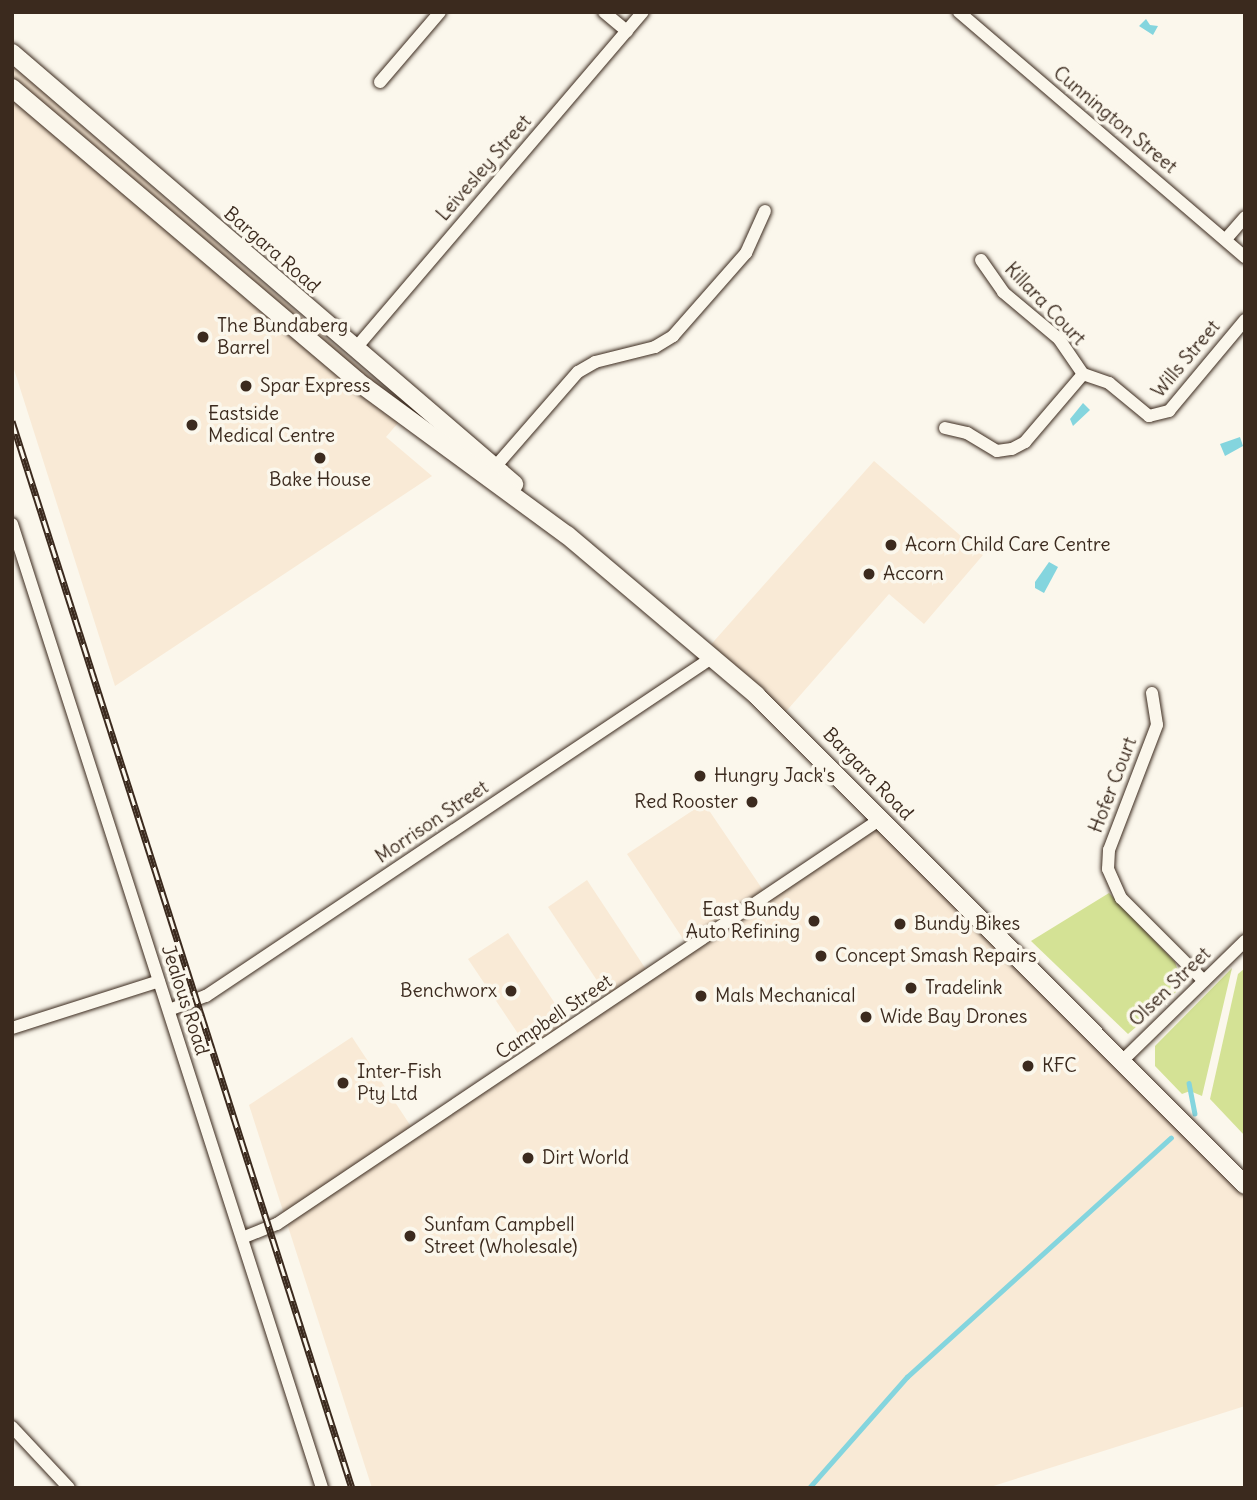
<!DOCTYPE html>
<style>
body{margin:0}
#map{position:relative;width:1257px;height:1500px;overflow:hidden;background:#fbf7ec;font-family:Delius,sans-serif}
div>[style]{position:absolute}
.built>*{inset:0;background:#f9ead6}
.green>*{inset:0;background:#d4e295}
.water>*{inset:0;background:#84d5de}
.stream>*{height:4.5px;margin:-2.25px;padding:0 2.25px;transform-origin:2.25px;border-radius:2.25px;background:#84d5de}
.roads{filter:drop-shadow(0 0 2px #3b2a1e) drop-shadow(0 0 2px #3b2a1e)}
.minor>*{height:12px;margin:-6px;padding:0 6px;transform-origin:6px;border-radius:6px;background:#fbf7ec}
.secondary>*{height:18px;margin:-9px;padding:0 9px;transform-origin:9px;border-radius:9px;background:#fbf7ec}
.rail>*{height:7px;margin-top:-3.5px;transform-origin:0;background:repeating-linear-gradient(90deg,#fbf7ec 0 13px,#3b2a1e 0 26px);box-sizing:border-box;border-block:2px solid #3b2a1e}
.dots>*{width:19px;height:19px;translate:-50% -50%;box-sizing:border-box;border:4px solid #fbf7ec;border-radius:50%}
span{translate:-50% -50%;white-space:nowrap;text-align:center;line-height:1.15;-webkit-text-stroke:7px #fbf7ec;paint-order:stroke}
.street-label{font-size:19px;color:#3b2a1e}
.poi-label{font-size:19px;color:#3b2a1e}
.left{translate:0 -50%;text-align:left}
.right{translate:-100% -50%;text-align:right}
.frame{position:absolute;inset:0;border:14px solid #3b2a1e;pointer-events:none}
</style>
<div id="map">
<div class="built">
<i style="clip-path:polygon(12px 65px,409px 410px,386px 437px,432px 476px,115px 686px,12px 363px)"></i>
<i style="clip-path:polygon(874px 461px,983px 555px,924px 624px,889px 594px,782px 716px,707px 649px)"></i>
<i style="clip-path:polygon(704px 803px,767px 896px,882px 816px,1245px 1189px,1245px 1406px,987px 1488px,372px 1488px,249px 1105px,352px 1037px,414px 1131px,531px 1053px,468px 959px,508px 933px,570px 1026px,610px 1000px,548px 907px,587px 880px,649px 974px,689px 948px,627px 854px)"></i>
</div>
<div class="green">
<i style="clip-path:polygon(1109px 893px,1175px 962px,1180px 977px,1176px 992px,1128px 1034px,1031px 941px)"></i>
<i style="clip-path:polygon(1232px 968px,1202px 1096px,1190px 1091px,1182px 1094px,1155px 1066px,1155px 1046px)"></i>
<i style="clip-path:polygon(1245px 968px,1245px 1136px,1210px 1099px,1238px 974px)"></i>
</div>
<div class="water">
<i style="clip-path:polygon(1146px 19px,1150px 25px,1158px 26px,1153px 35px,1139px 26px)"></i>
<i style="clip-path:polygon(1083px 403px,1090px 410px,1073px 426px,1070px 419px)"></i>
<i style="clip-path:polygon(1240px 437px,1243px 446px,1225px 456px,1220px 444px)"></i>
<i style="clip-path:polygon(1049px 562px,1058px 567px,1044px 593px,1035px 588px,1035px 582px)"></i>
</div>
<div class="stream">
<i style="left:1189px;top:1083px;width:31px;rotate:79deg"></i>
<i style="left:809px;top:1488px;width:148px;rotate:-48.6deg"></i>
<i style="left:907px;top:1377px;width:356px;rotate:-42.2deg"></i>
</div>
<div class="roads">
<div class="minor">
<i style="left:604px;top:12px;width:30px;rotate:40deg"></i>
<i style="left:959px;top:12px;width:377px;rotate:40.6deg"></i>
<i style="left:380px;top:82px;width:92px;rotate:-49.4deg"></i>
<i style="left:1226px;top:239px;width:29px;rotate:-49deg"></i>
<i style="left:981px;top:260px;width:39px;rotate:55deg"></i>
<i style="left:1003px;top:292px;width:73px;rotate:40deg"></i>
<i style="left:1059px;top:339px;width:42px;rotate:55.6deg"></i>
<i style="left:1083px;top:374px;width:28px;rotate:19deg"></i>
<i style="left:1109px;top:383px;width:52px;rotate:39.5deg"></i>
<i style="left:1149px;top:416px;width:21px;rotate:-14deg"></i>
<i style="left:1169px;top:411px;width:119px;rotate:-50.1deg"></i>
<i style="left:355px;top:349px;width:443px;rotate:-49.5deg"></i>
<i style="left:945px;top:428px;width:23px;rotate:13deg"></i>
<i style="left:967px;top:433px;width:35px;rotate:31deg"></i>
<i style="left:997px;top:451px;width:15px;rotate:-8deg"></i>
<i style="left:1012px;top:449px;width:15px;rotate:-28deg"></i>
<i style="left:1025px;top:442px;width:89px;rotate:-49.5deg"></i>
<i style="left:495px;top:467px;width:126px;rotate:-48.9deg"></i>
<i style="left:578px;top:372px;width:20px;rotate:-30deg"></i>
<i style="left:595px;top:362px;width:62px;rotate:-14deg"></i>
<i style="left:655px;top:347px;width:21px;rotate:-31deg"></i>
<i style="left:673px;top:336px;width:111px;rotate:-48.7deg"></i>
<i style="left:746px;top:253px;width:46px;rotate:-65.7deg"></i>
<i style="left:12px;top:524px;width:1013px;rotate:72.17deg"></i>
<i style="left:1152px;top:693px;width:32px;rotate:81deg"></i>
<i style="left:1157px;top:725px;width:134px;rotate:111deg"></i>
<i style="left:1109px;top:850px;width:19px;rotate:93deg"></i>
<i style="left:1108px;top:869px;width:32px;rotate:66deg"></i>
<i style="left:1121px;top:898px;width:117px;rotate:45deg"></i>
<i style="left:169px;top:1010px;width:40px;rotate:-21deg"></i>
<i style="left:206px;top:996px;width:610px;rotate:-33.77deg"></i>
<i style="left:12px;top:1028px;width:154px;rotate:-17.7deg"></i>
<i style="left:1122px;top:1061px;width:172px;rotate:-44.3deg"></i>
<i style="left:242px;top:1238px;width:38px;rotate:-22deg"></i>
<i style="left:277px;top:1224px;width:729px;rotate:-33.86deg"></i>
<i style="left:12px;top:1427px;width:83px;rotate:46.9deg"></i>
</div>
<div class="secondary">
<i style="left:12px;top:53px;width:662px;rotate:40.65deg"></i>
<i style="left:12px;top:88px;width:453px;rotate:40.3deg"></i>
<i style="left:357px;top:381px;width:260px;rotate:36.3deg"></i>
<i style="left:567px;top:535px;width:248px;rotate:40.2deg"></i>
<i style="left:756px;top:695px;width:692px;rotate:45.06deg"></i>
</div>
</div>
<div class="rail">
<i style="left:12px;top:421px;width:1120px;rotate:72.33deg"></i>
</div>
<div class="dots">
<i style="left:203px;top:337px;background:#3b2a1e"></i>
<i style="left:246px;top:386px;background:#3b2a1e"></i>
<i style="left:192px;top:425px;background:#3b2a1e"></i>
<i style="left:320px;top:458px;background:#3b2a1e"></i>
<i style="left:891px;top:545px;background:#3b2a1e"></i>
<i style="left:869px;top:574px;background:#3b2a1e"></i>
<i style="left:700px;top:776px;background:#3b2a1e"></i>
<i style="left:752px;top:802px;background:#3b2a1e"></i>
<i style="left:814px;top:921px;background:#3b2a1e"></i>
<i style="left:900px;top:924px;background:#3b2a1e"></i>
<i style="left:821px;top:956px;background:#3b2a1e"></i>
<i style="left:911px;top:988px;background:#3b2a1e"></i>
<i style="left:511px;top:991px;background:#3b2a1e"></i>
<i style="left:701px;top:996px;background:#3b2a1e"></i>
<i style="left:866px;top:1017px;background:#3b2a1e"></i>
<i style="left:1028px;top:1066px;background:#3b2a1e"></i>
<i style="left:343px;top:1083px;background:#3b2a1e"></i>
<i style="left:528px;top:1158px;background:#3b2a1e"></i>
<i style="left:410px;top:1236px;background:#3b2a1e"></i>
</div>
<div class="street-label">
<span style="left:1115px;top:120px;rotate:40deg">Cunnington Street</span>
<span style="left:484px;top:168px;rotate:-49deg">Leivesley Street</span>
<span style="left:272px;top:250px;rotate:41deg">Bargara Road</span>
<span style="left:1045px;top:304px;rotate:46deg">Killara Court</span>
<span style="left:1186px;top:359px;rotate:-50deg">Wills Street</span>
<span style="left:868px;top:774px;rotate:46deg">Bargara Road</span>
<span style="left:1113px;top:785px;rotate:-69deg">Hofer Court</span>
<span style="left:432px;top:822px;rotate:-34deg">Morrison Street</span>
<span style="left:1170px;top:987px;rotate:-44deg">Olsen Street</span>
<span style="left:185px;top:1000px;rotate:72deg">Jealous Road</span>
<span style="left:554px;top:1017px;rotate:-34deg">Campbell Street</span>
</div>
<div class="poi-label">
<span class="left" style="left:217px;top:337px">The Bundaberg<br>Barrel</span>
<span class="left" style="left:260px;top:386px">Spar Express</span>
<span class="left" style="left:208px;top:425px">Eastside<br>Medical Centre</span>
<span style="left:320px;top:480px">Bake House</span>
<span class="left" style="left:905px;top:545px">Acorn Child Care Centre</span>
<span class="left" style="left:883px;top:574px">Accorn</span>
<span class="left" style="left:714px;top:776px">Hungry Jack's</span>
<span class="right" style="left:738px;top:802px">Red Rooster</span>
<span class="right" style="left:800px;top:921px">East Bundy<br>Auto Refining</span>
<span class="left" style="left:914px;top:924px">Bundy Bikes</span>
<span class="left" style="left:835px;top:956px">Concept Smash Repairs</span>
<span class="left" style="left:925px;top:988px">Tradelink</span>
<span class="right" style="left:497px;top:991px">Benchworx</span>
<span class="left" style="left:715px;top:996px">Mals Mechanical</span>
<span class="left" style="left:880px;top:1017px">Wide Bay Drones</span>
<span class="left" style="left:1042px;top:1066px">KFC</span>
<span class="left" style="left:357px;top:1083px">Inter-Fish<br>Pty Ltd</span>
<span class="left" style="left:542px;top:1158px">Dirt World</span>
<span class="left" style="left:424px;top:1236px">Sunfam Campbell<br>Street (Wholesale)</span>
</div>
<div class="frame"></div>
</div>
